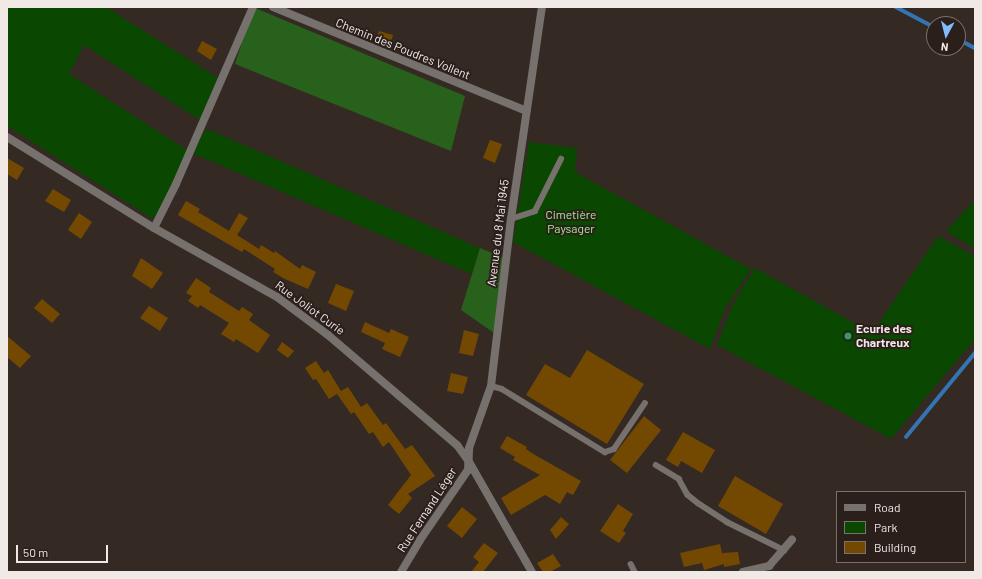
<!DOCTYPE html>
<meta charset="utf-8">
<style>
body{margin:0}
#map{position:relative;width:982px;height:579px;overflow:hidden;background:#352924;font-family:Barlow,sans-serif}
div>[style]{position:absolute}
.green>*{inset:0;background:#0a4700}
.forest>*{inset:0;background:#27611c}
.stream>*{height:3.5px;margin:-1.75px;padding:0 1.75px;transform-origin:1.75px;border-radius:1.75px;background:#3374b2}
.building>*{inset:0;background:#734902}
.service>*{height:5.5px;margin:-2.75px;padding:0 2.75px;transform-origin:2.75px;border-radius:2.75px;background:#76716d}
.minor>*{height:8px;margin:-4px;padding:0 4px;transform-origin:4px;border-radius:4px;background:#76716d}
.dots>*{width:11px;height:11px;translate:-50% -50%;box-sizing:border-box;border:2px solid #2b1f1b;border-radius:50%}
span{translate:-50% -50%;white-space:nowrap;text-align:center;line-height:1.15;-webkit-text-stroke:4px #2b1f1b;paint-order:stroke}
.street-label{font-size:12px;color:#f1e9e6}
.park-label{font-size:12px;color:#a0f092}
.poi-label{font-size:12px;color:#f1e9e6;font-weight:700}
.left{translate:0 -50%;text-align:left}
.frame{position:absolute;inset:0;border:8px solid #f1e9e6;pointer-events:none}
.legend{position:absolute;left:836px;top:491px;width:130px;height:72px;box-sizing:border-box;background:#2b1f1b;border:1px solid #7a706c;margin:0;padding:5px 7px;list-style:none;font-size:12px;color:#f1e9e6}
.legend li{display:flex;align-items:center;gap:8px;height:20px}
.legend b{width:20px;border:1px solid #7a706c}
.north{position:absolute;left:926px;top:16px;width:40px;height:40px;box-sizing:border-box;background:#2b1f1b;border:1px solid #7a706c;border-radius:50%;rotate:187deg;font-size:11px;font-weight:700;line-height:16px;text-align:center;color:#f1e9e6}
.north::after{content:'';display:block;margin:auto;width:14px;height:18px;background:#83bcfb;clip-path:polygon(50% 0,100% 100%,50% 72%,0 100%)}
.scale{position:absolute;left:16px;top:545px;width:92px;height:18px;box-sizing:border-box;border:2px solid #f1e9e6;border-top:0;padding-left:5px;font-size:12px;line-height:14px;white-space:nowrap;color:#f1e9e6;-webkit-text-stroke:3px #2b1f1b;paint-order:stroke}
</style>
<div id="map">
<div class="green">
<i style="clip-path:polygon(7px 7px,106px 7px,221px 80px,203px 122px,84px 45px,69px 74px,190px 152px,207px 129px,480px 248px,471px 274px,190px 152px,176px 184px,153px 219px,7px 126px)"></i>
<i style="clip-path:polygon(529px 142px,577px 148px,575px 172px,751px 269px,725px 309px,710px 349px,513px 242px)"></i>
<i style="clip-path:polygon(975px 200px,975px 249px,946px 231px)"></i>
<i style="clip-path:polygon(938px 236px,975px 256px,975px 339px,891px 439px,717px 345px,733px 304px,755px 268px,872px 333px)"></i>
</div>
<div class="forest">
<i style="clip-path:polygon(253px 7px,465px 96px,451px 151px,235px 64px)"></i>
<i style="clip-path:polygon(480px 248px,504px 258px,494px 333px,461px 310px)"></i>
</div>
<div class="stream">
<i style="left:896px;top:7px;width:43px;rotate:27.8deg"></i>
<i style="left:958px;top:39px;width:19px;rotate:28deg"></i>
<i style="left:906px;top:437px;width:109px;rotate:-50.6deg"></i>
</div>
<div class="building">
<i style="clip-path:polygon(379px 31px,393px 35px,389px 48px,375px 43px)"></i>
<i style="clip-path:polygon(202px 41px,217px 49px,211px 60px,197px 51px)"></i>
<i style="clip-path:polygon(490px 140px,502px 144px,495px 163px,483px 158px)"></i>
<i style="clip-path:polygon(7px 158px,24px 168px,17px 180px,7px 174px)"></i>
<i style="clip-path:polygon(53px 189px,71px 200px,64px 212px,45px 201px)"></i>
<i style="clip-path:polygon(186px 201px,200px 209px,198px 212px,229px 231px,239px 213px,248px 218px,237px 235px,259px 249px,261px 245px,274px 253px,275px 251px,300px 269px,302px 265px,316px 272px,308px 289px,285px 279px,273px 272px,275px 269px,244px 249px,242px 252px,178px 215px)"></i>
<i style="clip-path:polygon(79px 213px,92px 222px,81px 239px,68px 230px)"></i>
<i style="clip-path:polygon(141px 258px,163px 273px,152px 289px,132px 276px)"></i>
<i style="clip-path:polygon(196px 278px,211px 288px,209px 292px,239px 311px,242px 307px,253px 314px,249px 320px,270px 335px,258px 353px,236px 339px,234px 342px,221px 334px,229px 323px,200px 305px,198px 308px,188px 301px,192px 296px,186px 293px)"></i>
<i style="clip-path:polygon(336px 284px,354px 291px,346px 311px,328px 303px)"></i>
<i style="clip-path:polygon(42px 299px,60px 314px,52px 323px,34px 308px)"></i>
<i style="clip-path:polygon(149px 306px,168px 318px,160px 331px,140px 318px)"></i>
<i style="clip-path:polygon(365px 322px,389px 333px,391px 329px,409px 337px,400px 357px,382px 349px,385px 343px,361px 332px)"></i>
<i style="clip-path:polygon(464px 330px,479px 334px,473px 356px,459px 353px)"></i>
<i style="clip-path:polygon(7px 336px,31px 356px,20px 368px,7px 357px)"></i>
<i style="clip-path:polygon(282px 342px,294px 351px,288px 358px,277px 350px)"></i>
<i style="clip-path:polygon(587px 350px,644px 384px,607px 444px,526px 395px,545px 364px,570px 378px)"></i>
<i style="clip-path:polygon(316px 361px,324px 373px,328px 370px,341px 391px,348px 387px,361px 407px,367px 403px,383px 425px,386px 423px,405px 449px,412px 445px,435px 476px,408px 494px,412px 498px,399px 514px,388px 505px,411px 475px,389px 442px,383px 447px,373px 432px,369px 434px,354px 412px,351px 414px,337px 394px,329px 399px,316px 379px,313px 380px,305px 368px)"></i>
<i style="clip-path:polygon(451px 373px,468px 377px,463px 394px,447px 391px)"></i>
<i style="clip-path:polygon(644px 416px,661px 430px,627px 473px,610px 460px)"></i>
<i style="clip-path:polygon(683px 432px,715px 450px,702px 473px,681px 461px,678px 467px,666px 460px)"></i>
<i style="clip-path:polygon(507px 436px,527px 447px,526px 449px,535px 455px,581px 481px,573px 495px,567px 492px,560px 504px,545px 495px,511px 515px,501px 498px,540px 475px,513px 460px,515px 457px,500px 448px)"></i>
<i style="clip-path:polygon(735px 476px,783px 504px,766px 534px,718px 506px)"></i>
<i style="clip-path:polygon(618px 504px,633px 514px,623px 531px,626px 533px,619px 543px,600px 531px)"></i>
<i style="clip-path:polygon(462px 507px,477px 519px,462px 538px,447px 526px)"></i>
<i style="clip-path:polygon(561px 517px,569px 524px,556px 539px,550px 530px)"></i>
<i style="clip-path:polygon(484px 543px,498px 553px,483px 572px,471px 572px,479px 562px,473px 557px)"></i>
<i style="clip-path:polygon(720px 544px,722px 553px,738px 552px,740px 564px,724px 567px,724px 564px,704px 570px,702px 563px,684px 567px,680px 553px)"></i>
<i style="clip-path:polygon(553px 554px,561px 566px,550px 572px,543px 572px,537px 563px)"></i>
</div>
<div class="service">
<i style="left:511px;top:219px;width:25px;rotate:-18deg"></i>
<i style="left:535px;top:211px;width:58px;rotate:-63.4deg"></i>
<i style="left:491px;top:386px;width:11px;rotate:15deg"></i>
<i style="left:502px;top:389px;width:121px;rotate:31.5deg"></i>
<i style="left:605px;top:452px;width:9px;rotate:-18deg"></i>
<i style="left:614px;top:449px;width:55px;rotate:-56deg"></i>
<i style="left:656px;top:465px;width:27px;rotate:31deg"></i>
<i style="left:679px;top:479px;width:18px;rotate:61deg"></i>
<i style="left:688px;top:495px;width:13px;rotate:39deg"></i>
<i style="left:698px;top:503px;width:35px;rotate:33deg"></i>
<i style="left:727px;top:522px;width:64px;rotate:26.2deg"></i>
<i style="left:631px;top:564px;width:9px;rotate:63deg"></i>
</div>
<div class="minor">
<i style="left:273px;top:7px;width:274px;rotate:22.3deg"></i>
<i style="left:7px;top:137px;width:173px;rotate:31.8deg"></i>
<i style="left:154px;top:228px;width:141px;rotate:29.3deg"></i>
<i style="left:277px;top:297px;width:64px;rotate:36.7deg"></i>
<i style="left:328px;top:335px;width:170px;rotate:40.5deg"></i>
<i style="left:457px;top:445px;width:19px;rotate:54deg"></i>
<i style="left:468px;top:460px;width:129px;rotate:60.3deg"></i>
<i style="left:154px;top:228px;width:49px;rotate:-63.4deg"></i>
<i style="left:176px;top:184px;width:193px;rotate:-66.5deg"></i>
<i style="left:401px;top:572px;width:37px;rotate:-59deg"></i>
<i style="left:420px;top:540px;width:85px;rotate:-55.6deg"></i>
<i style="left:468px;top:470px;width:22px;rotate:-87deg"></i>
<i style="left:469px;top:448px;width:66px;rotate:-70.5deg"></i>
<i style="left:491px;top:386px;width:168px;rotate:-83.2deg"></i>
<i style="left:511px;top:219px;width:214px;rotate:-81.7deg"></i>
<i style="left:743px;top:572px;width:27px;rotate:-13deg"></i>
<i style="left:769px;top:566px;width:35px;rotate:-49deg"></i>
</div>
<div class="dots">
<i style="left:848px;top:336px;background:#2e9e5b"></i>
</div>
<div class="street-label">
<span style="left:403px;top:49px;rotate:22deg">Chemin des Poudres Vollent</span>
<span style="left:498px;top:233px;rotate:-83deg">Avenue du 8 Mai 1945</span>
<span style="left:310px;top:308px;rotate:36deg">Rue Joliot Curie</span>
<span style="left:427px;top:510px;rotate:-57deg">Rue Fernand Léger</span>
</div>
<div class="park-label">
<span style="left:571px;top:222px">Cimetière<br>Paysager</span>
</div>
<div class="poi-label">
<span class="left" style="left:856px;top:336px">Ecurie des<br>Chartreux</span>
</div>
<div class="frame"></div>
<ul class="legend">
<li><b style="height:5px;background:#76716d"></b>Road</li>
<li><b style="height:11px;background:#0a4700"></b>Park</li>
<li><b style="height:11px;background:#734902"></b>Building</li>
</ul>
<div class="north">N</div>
<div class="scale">50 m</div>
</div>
